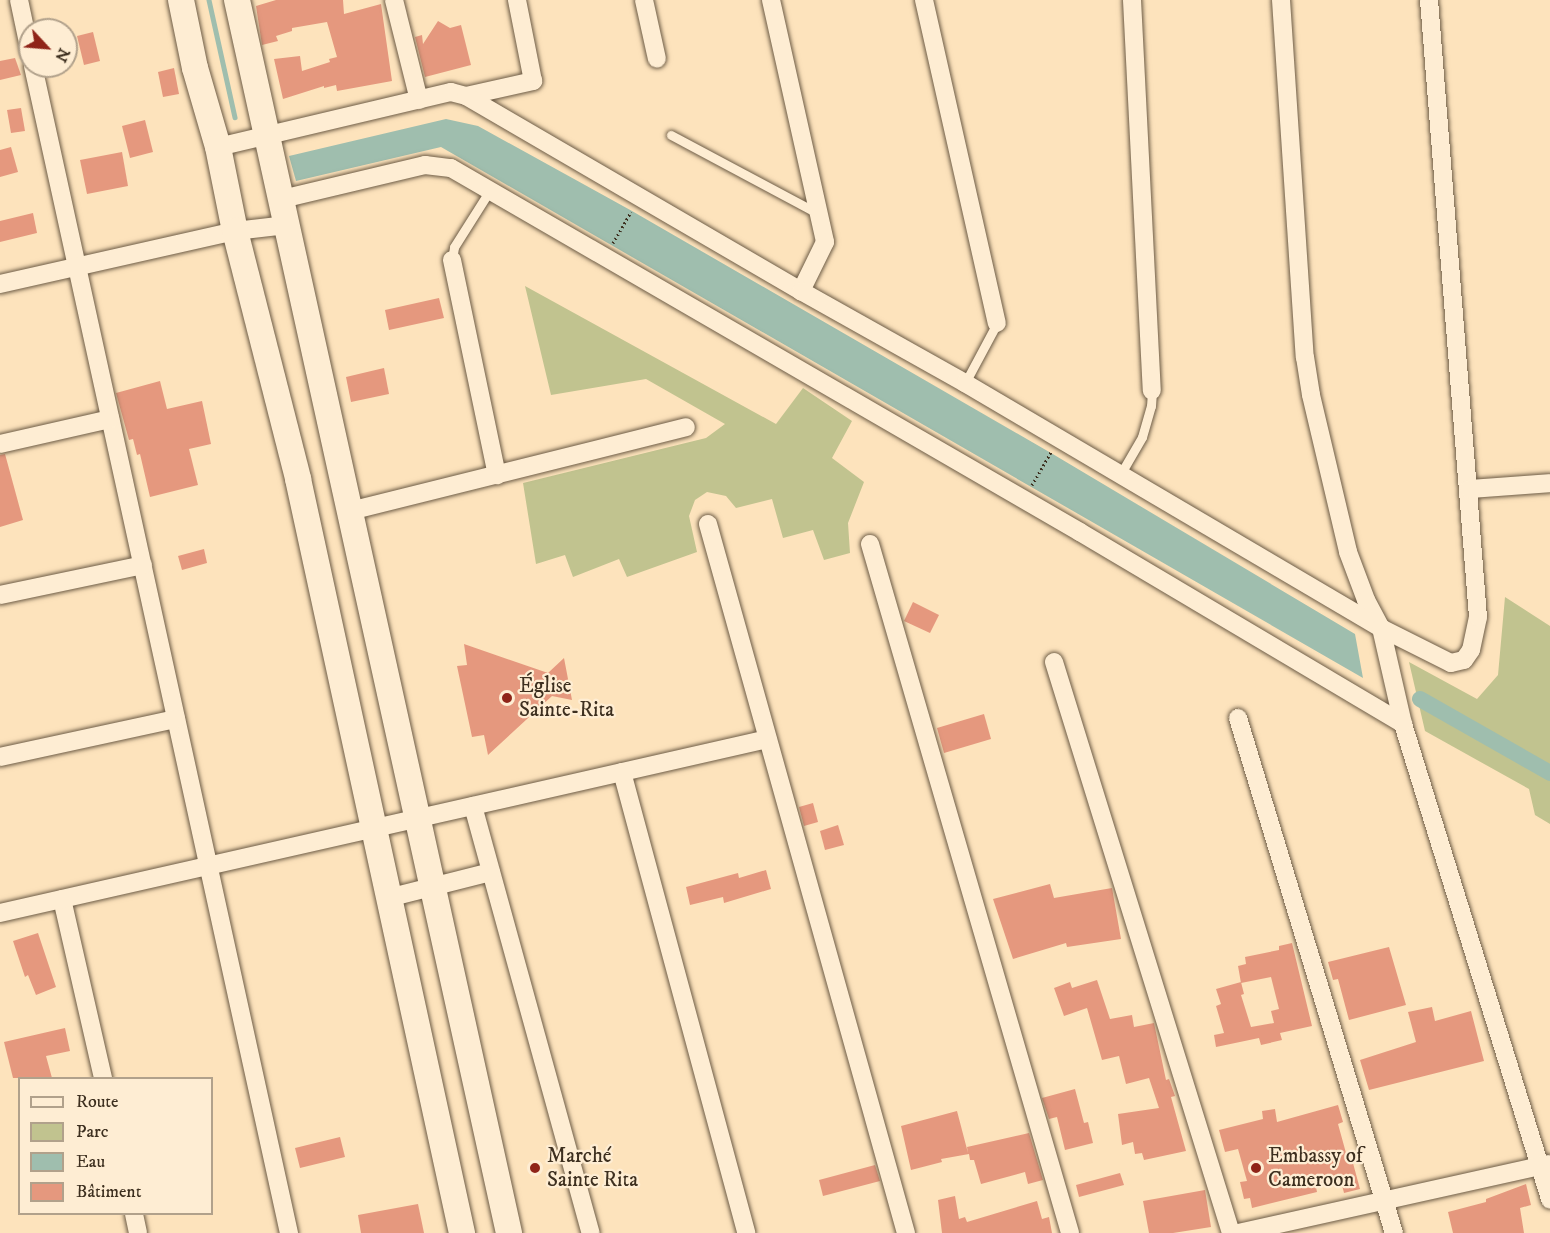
<!DOCTYPE html>
<meta charset="utf-8">
<style>
body{margin:0}
#map{position:relative;width:1550px;height:1233px;overflow:hidden;background:#fde3bc;font-family:"IM FELL DW Pica",serif}
div>[style]{position:absolute}
.green>*{inset:0;background:#c1c38f}
.water>*{inset:0;background:#9fbeae}
.stream>*{height:4.5px;margin:-2.25px;padding:0 2.25px;transform-origin:2.25px;border-radius:2.25px;background:#9fbeae}
.canal>*{height:16px;margin:-8px;padding:0 8px;transform-origin:8px;border-radius:8px;background:#9fbeae}
.building>*{inset:0;background:#e5987e}
.path>*{height:3px;margin-top:-1.5px;transform-origin:0;background:repeating-linear-gradient(90deg,#3d2f1f 0 1.5px,transparent 0 4.5px)}
.roads{filter:drop-shadow(0 0 2px #6d5c46) drop-shadow(0 0 2px #6d5c46)}
.lane>*{height:9px;margin:-4.5px;padding:0 4.5px;transform-origin:4.5px;border-radius:4.5px;background:#feedd3}
.street>*{height:18px;margin:-9px;padding:0 9px;transform-origin:9px;border-radius:9px;background:#feedd3}
.secondary>*{height:26px;margin:-13px;padding:0 13px;transform-origin:13px;border-radius:13px;background:#feedd3}
.dots>*{width:16px;height:16px;translate:-50% -50%;box-sizing:border-box;border:3px solid #feedd3;border-radius:50%}
span{translate:-50% -50%;white-space:nowrap;text-align:center;line-height:1.15;-webkit-text-stroke:4.5px #feedd3;paint-order:stroke}
.poi-label{font-size:21px;color:#3d2f1f}
.left{translate:0 -50%;text-align:left}
.legend{position:absolute;left:18px;top:1077px;width:195px;height:138px;box-sizing:border-box;background:#feedd3;border:2px solid #b1a18b;margin:0;padding:8px 10px;list-style:none;font-size:18px;color:#3d2f1f}
.legend li{display:flex;align-items:center;gap:12px;height:30px}
.legend b{width:30px;border:2px solid #b1a18b}
.north{position:absolute;left:18px;top:18px;width:60px;height:60px;box-sizing:border-box;background:#feedd3;border:2px solid #b1a18b;border-radius:50%;rotate:116deg;font-size:16px;font-weight:700;line-height:24px;text-align:center;color:#3d2f1f}
.north::after{content:'';display:block;margin:auto;width:21px;height:27px;background:#8f2418;clip-path:polygon(50% 0,100% 100%,50% 72%,0 100%)}
</style>
<div id="map">
<div class="green">
<i style="clip-path:polygon(525px 286px,776px 424px,803px 388px,852px 421px,832px 458px,864px 482px,848px 523px,850px 553px,824px 560px,813px 530px,783px 538px,772px 499px,736px 508px,726px 496px,707px 492px,695px 500px,689px 516px,697px 552px,627px 577px,619px 559px,573px 577px,565px 555px,536px 564px,523px 483px,706px 438px,725px 424px,646px 379px,551px 395px)"></i>
<i style="clip-path:polygon(1505px 597px,1550px 626px,1550px 824px,1535px 815px,1529px 789px,1425px 731px,1409px 662px,1477px 699px,1498px 675px)"></i>
</div>
<div class="water">
<i style="clip-path:polygon(446px 119px,478px 126px,632px 211px,1051px 453px,1355px 634px,1363px 678px,441px 147px,296px 181px,289px 156px)"></i>
</div>
<div class="stream">
<i style="left:209px;top:0;width:120px;rotate:77.5deg"></i>
</div>
<div class="canal">
<i style="left:1420px;top:699px;width:150px;rotate:29.6deg"></i>
</div>
<div class="building">
<i style="clip-path:polygon(276px 0,343px 0,344px 14px,381px 4px,392px 81px,337px 91px,336px 85px,324px 88px,324px 86px,283px 99px,274px 59px,300px 56px,302px 71px,330px 62px,329px 59px,337px 57px,327px 22px,292px 28px,292px 31px,276px 36px,278px 41px,262px 45px,256px 6px)"></i>
<i style="clip-path:polygon(438px 21px,450px 28px,461px 25px,471px 65px,425px 77px,415px 37px,422px 35px,423px 44px)"></i>
<i style="clip-path:polygon(93px 32px,100px 61px,84px 65px,77px 36px)"></i>
<i style="clip-path:polygon(15px 58px,21px 75px,0 80px,0 61px)"></i>
<i style="clip-path:polygon(174px 68px,179px 94px,163px 97px,158px 72px)"></i>
<i style="clip-path:polygon(21px 108px,25px 131px,11px 133px,7px 110px)"></i>
<i style="clip-path:polygon(145px 120px,153px 152px,130px 158px,122px 126px)"></i>
<i style="clip-path:polygon(11px 147px,18px 172px,0 177px,0 150px)"></i>
<i style="clip-path:polygon(122px 152px,128px 186px,87px 194px,80px 160px)"></i>
<i style="clip-path:polygon(33px 213px,37px 233px,0 242px,0 221px)"></i>
<i style="clip-path:polygon(439px 298px,444px 318px,389px 330px,385px 310px)"></i>
<i style="clip-path:polygon(384px 368px,389px 394px,351px 402px,346px 377px)"></i>
<i style="clip-path:polygon(160px 381px,167px 409px,202px 401px,211px 444px,189px 449px,198px 485px,150px 497px,140px 454px,137px 455px,133px 439px,129px 440px,116px 393px)"></i>
<i style="clip-path:polygon(5px 454px,23px 520px,0 527px,0 455px)"></i>
<i style="clip-path:polygon(204px 549px,207px 563px,182px 570px,178px 556px)"></i>
<i style="clip-path:polygon(913px 602px,939px 615px,930px 633px,904px 621px)"></i>
<i style="clip-path:polygon(464px 644px,548px 673px,564px 658px,572px 700px,552px 696px,488px 755px,484px 735px,472px 737px,457px 666px,467px 665px)"></i>
<i style="clip-path:polygon(984px 714px,991px 739px,944px 753px,937px 728px)"></i>
<i style="clip-path:polygon(813px 803px,818px 822px,804px 826px,799px 807px)"></i>
<i style="clip-path:polygon(838px 825px,844px 845px,825px 850px,820px 831px)"></i>
<i style="clip-path:polygon(766px 870px,771px 889px,724px 903px,723px 897px,690px 905px,686px 887px,738px 873px,739px 878px)"></i>
<i style="clip-path:polygon(1050px 884px,1054px 898px,1112px 888px,1121px 939px,1067px 947px,1066px 943px,1013px 959px,993px 899px)"></i>
<i style="clip-path:polygon(38px 933px,56px 987px,36px 995px,28px 975px,25px 977px,13px 941px)"></i>
<i style="clip-path:polygon(1292px 943px,1312px 1026px,1280px 1033px,1282px 1040px,1261px 1045px,1259px 1038px,1216px 1047px,1214px 1035px,1224px 1033px,1216px 1006px,1221px 1004px,1216px 989px,1241px 982px,1244px 994px,1241px 995px,1251px 1027px,1274px 1023px,1271px 1011px,1279px 1009px,1271px 977px,1241px 983px,1238px 966px,1246px 964px,1245px 957px,1279px 950px,1279px 946px)"></i>
<i style="clip-path:polygon(1389px 947px,1406px 1005px,1349px 1020px,1338px 979px,1333px 980px,1328px 962px)"></i>
<i style="clip-path:polygon(1097px 980px,1110px 1019px,1132px 1015px,1134px 1027px,1154px 1023px,1166px 1080px,1169px 1079px,1175px 1096px,1171px 1097px,1186px 1151px,1144px 1160px,1142px 1153px,1135px 1154px,1133px 1142px,1122px 1145px,1118px 1114px,1159px 1108px,1149px 1078px,1126px 1084px,1119px 1056px,1102px 1060px,1087px 1008px,1064px 1016px,1054px 988px,1070px 982px,1072px 988px)"></i>
<i style="clip-path:polygon(1432px 1007px,1435px 1021px,1471px 1011px,1484px 1061px,1369px 1090px,1360px 1060px,1416px 1042px,1408px 1012px)"></i>
<i style="clip-path:polygon(65px 1028px,70px 1051px,46px 1056px,52px 1078px,13px 1078px,4px 1042px)"></i>
<i style="clip-path:polygon(1075px 1089px,1084px 1123px,1088px 1122px,1093px 1143px,1065px 1150px,1057px 1117px,1049px 1119px,1042px 1098px)"></i>
<i style="clip-path:polygon(1338px 1105px,1343px 1122px,1338px 1124px,1346px 1153px,1350px 1152px,1360px 1189px,1344px 1193px,1341px 1181px,1316px 1187px,1317px 1192px,1252px 1208px,1250px 1198px,1244px 1199px,1240px 1182px,1247px 1181px,1238px 1149px,1225px 1152px,1219px 1130px,1263px 1119px,1262px 1111px,1275px 1109px,1277px 1122px)"></i>
<i style="clip-path:polygon(957px 1111px,968px 1153px,967px 1147px,1029px 1133px,1043px 1180px,1028px 1184px,1025px 1172px,981px 1184px,974px 1160px,970px 1160px,969px 1154px,941px 1159px,942px 1162px,911px 1170px,901px 1126px)"></i>
<i style="clip-path:polygon(340px 1137px,345px 1157px,300px 1168px,295px 1148px)"></i>
<i style="clip-path:polygon(875px 1165px,880px 1181px,823px 1196px,819px 1180px)"></i>
<i style="clip-path:polygon(1120px 1173px,1124px 1185px,1079px 1197px,1076px 1185px)"></i>
<i style="clip-path:polygon(1526px 1184px,1531px 1205px,1520px 1208px,1524px 1233px,1453px 1233px,1448px 1212px,1486px 1202px,1486px 1199px)"></i>
<i style="clip-path:polygon(1205px 1190px,1211px 1227px,1173px 1233px,1149px 1233px,1143px 1201px)"></i>
<i style="clip-path:polygon(955px 1196px,959px 1219px,965px 1217px,967px 1222px,1037px 1201px,1042px 1219px,1049px 1217px,1052px 1233px,942px 1233px,938px 1200px)"></i>
<i style="clip-path:polygon(418px 1204px,424px 1233px,361px 1233px,358px 1215px)"></i>
</div>
<div class="path">
<i style="left:613px;top:243px;width:36px;rotate:-60deg"></i>
<i style="left:1032px;top:485px;width:38px;rotate:-60deg"></i>
</div>
<div class="roads">
<div class="lane">
<i style="left:671px;top:135px;width:166px;rotate:28.1deg"></i>
<i style="left:452px;top:260px;width:13px;rotate:-81deg"></i>
<i style="left:454px;top:247px;width:67px;rotate:-57.7deg"></i>
<i style="left:965px;top:383px;width:68px;rotate:-61.9deg"></i>
<i style="left:1120px;top:475px;width:44px;rotate:-59.9deg"></i>
<i style="left:1142px;top:437px;width:32px;rotate:-74deg"></i>
<i style="left:1151px;top:406px;width:16px;rotate:-86deg"></i>
</div>
<div class="street">
<i style="left:19px;top:0;width:53px;rotate:78.1deg"></i>
<i style="left:394px;top:0;width:103px;rotate:76deg"></i>
<i style="left:644px;top:0;width:60px;rotate:77.6deg"></i>
<i style="left:771px;top:0;width:248px;rotate:77.4deg"></i>
<i style="left:825px;top:242px;width:55px;rotate:116.1deg"></i>
<i style="left:924px;top:0;width:331px;rotate:77.3deg"></i>
<i style="left:1132px;top:0;width:391px;rotate:87.1deg"></i>
<i style="left:1281px;top:0;width:358px;rotate:86.2deg"></i>
<i style="left:1305px;top:357px;width:38px;rotate:81deg"></i>
<i style="left:1311px;top:395px;width:161px;rotate:76.7deg"></i>
<i style="left:1348px;top:552px;width:51px;rotate:69.4deg"></i>
<i style="left:1366px;top:600px;width:32px;rotate:62deg"></i>
<i style="left:1381px;top:628px;width:98px;rotate:77.1deg"></i>
<i style="left:1403px;top:724px;width:498px;rotate:72.8deg"></i>
<i style="left:33px;top:66px;width:1195px;rotate:77.63deg"></i>
<i style="left:466px;top:96px;width:69px;rotate:-12.6deg"></i>
<i style="left:533px;top:81px;width:83px;rotate:-101.2deg"></i>
<i style="left:218px;top:147px;width:239px;rotate:-13.3deg"></i>
<i style="left:451px;top:92px;width:16px;rotate:15deg"></i>
<i style="left:466px;top:96px;width:388px;rotate:30.2deg"></i>
<i style="left:801px;top:291px;width:188px;rotate:29.3deg"></i>
<i style="left:965px;top:383px;width:483px;rotate:30.5deg"></i>
<i style="left:1381px;top:628px;width:78px;rotate:26.6deg"></i>
<i style="left:1451px;top:663px;width:13px;rotate:-13deg"></i>
<i style="left:1464px;top:660px;width:12px;rotate:-55deg"></i>
<i style="left:1471px;top:650px;width:34px;rotate:-78deg"></i>
<i style="left:1478px;top:617px;width:619px;rotate:-94.54deg"></i>
<i style="left:282px;top:199px;width:147px;rotate:-13.4deg"></i>
<i style="left:425px;top:165px;width:26px;rotate:7deg"></i>
<i style="left:451px;top:168px;width:727px;rotate:30.06deg"></i>
<i style="left:1080px;top:532px;width:376px;rotate:30.7deg"></i>
<i style="left:452px;top:260px;width:220px;rotate:78.2deg"></i>
<i style="left:0;top:284px;width:241px;rotate:-12.7deg"></i>
<i style="left:235px;top:231px;width:52px;rotate:-6.6deg"></i>
<i style="left:0;top:444px;width:113px;rotate:-12.8deg"></i>
<i style="left:1469px;top:489px;width:81px;rotate:-4.2deg"></i>
<i style="left:350px;top:511px;width:346px;rotate:-14deg"></i>
<i style="left:708px;top:524px;width:736px;rotate:74.4deg"></i>
<i style="left:870px;top:544px;width:717px;rotate:73.81deg"></i>
<i style="left:0;top:595px;width:146px;rotate:-11.8deg"></i>
<i style="left:1054px;top:662px;width:598px;rotate:72.78deg"></i>
<i style="left:1238px;top:718px;width:538px;rotate:73.15deg"></i>
<i style="left:0;top:757px;width:180px;rotate:-12.2deg"></i>
<i style="left:622px;top:772px;width:477px;rotate:74.9deg"></i>
<i style="left:473px;top:806px;width:443px;rotate:74.6deg"></i>
<i style="left:388px;top:898px;width:106px;rotate:-14.2deg"></i>
<i style="left:62px;top:899px;width:184px;rotate:77.1deg"></i>
<i style="left:0;top:913px;width:787px;rotate:-12.77deg"></i>
<i style="left:134px;top:1214px;width:19px;rotate:78deg"></i>
<i style="left:1238px;top:1233px;width:319px;rotate:-12.5deg"></i>
</div>
<div class="secondary">
<i style="left:181px;top:0;width:69px;rotate:78.4deg"></i>
<i style="left:195px;top:68px;width:82px;rotate:73.8deg"></i>
<i style="left:218px;top:147px;width:86px;rotate:78.6deg"></i>
<i style="left:235px;top:231px;width:256px;rotate:75.7deg"></i>
<i style="left:298px;top:479px;width:772px;rotate:77.73deg"></i>
<i style="left:237px;top:0;width:1263px;rotate:77.56deg"></i>
</div>
</div>
<div class="dots">
<i style="left:507px;top:698px;background:#8f2418"></i>
<i style="left:535px;top:1168px;background:#8f2418"></i>
<i style="left:1256px;top:1168px;background:#8f2418"></i>
</div>
<div class="poi-label">
<span class="left" style="left:519px;top:698px">Église<br>Sainte-Rita</span>
<span class="left" style="left:547px;top:1168px">Marché<br>Sainte Rita</span>
<span class="left" style="left:1268px;top:1168px">Embassy of<br>Cameroon</span>
</div>
<ul class="legend">
<li><b style="height:8px;background:#feedd3"></b>Route</li>
<li><b style="height:16px;background:#c1c38f"></b>Parc</li>
<li><b style="height:16px;background:#9fbeae"></b>Eau</li>
<li><b style="height:16px;background:#e5987e"></b>Bâtiment</li>
</ul>
<div class="north">N</div>
</div>
